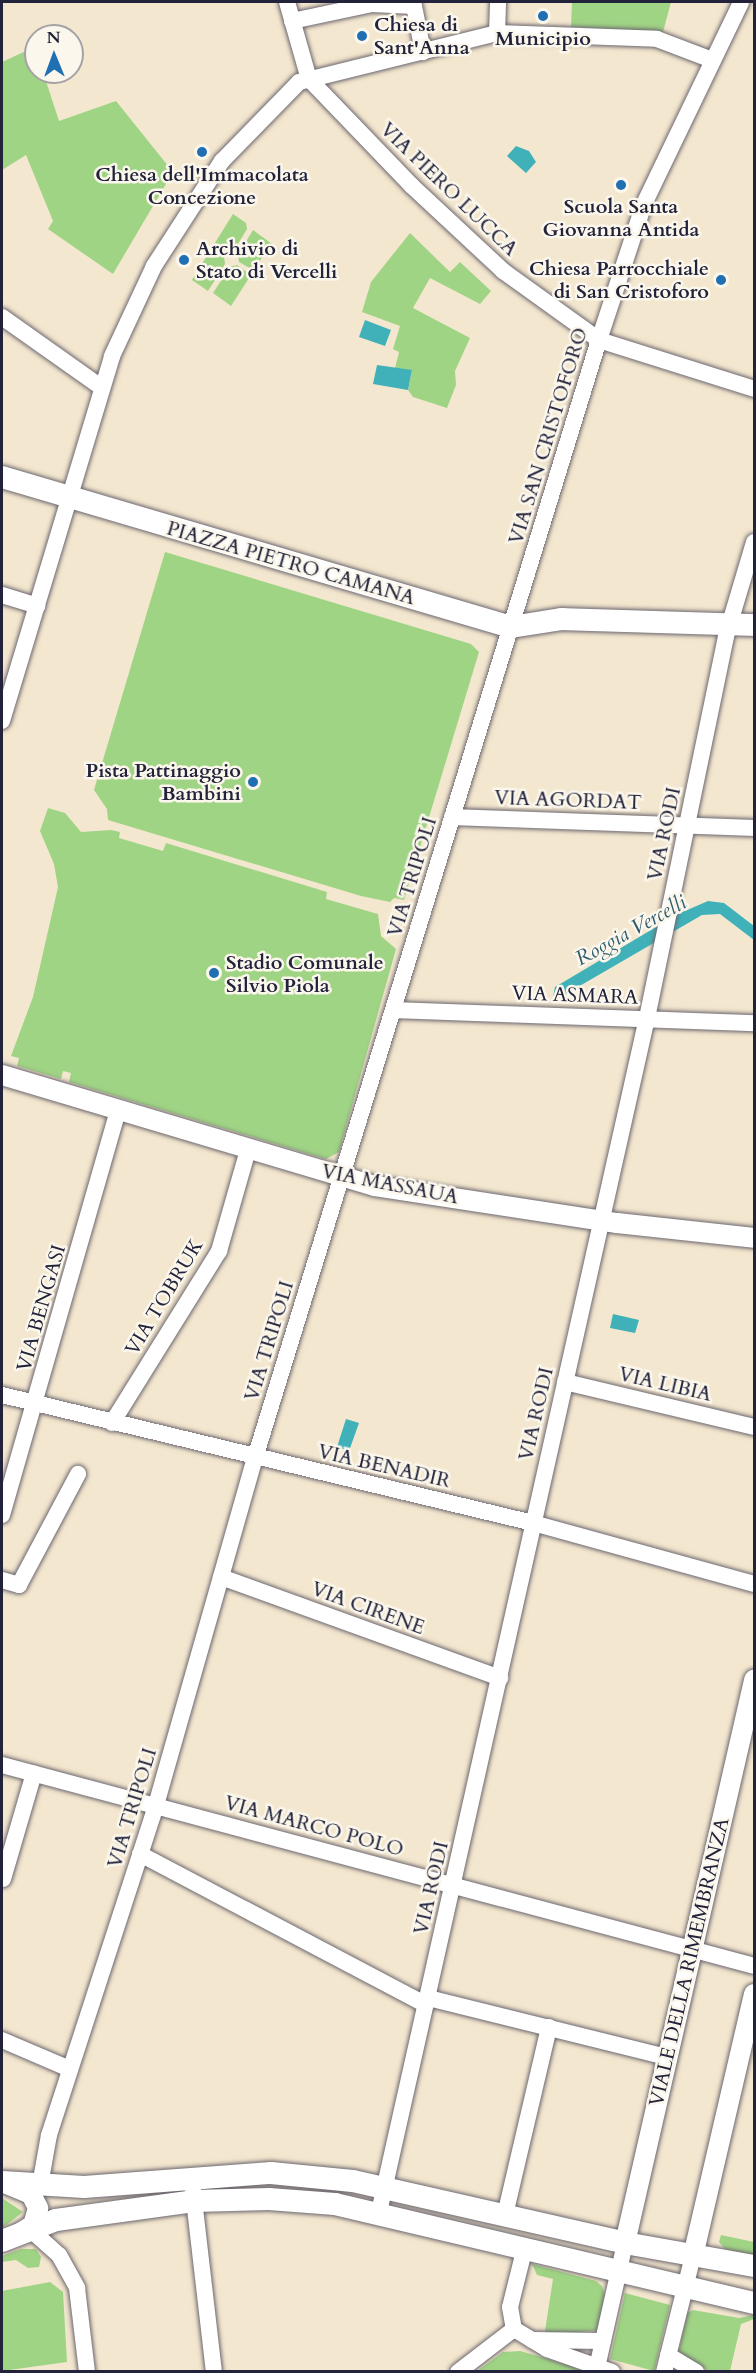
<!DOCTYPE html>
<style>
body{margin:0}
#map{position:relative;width:756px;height:2373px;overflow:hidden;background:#f4e7cf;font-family:Cardo,serif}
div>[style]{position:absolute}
.green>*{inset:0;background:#a0d485}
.water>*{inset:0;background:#40b1b8}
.roads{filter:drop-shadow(0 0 2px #6c676f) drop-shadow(0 0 2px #6c676f)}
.minor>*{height:16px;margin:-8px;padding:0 8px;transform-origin:8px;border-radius:8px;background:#fff}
.tertiary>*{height:20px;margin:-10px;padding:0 10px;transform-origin:10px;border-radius:10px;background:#fff}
.secondary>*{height:22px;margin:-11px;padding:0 11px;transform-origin:11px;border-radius:11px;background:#fff}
.dots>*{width:16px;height:16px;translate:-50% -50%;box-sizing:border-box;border:3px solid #fbf7ec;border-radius:50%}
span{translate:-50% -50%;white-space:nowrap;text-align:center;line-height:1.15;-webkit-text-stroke:5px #fbf7ec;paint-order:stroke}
.poi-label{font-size:20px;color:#22223b;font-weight:700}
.left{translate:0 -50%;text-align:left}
.right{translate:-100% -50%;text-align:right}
.street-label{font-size:20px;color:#22223b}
.water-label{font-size:21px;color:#2e5b6d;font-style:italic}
.frame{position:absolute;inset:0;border:3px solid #22223b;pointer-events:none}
.north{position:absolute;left:24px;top:24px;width:60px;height:60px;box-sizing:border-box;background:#fbf7ec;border:2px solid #a4a2a5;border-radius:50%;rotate:359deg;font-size:16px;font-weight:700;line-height:24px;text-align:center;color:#22223b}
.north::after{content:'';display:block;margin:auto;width:21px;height:27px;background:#1f6fb2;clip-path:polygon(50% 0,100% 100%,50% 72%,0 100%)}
</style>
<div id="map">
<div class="green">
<i style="clip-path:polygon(572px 2px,671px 2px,663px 32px,571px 27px)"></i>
<i style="clip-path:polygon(28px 50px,33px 60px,36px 59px,36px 72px,43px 72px,59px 121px,116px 101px,173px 172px,113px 274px,48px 229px,53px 221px,26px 155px,2px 170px,2px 62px)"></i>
<i style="clip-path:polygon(233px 214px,246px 223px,247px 229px,233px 252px,226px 254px,213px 246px)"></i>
<i style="clip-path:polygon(253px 230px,272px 244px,253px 270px,239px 262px,238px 255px)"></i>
<i style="clip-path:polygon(410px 233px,450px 272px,460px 262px,491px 291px,480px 304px,430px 278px,413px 308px,470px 338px,455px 371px,456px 385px,447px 408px,413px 397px,408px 390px,412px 371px,395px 368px,399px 352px,393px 349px,400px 326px,362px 312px,371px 282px)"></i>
<i style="clip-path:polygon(211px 249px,224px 257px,225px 264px,208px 291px,192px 280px)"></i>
<i style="clip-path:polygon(237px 265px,251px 275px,231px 306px,213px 293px,230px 267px)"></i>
<i style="clip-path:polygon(165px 552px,471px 644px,479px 652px,404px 900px,394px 898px,390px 902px,361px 896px,108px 820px,107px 809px,94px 790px)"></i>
<i style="clip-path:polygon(48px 808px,65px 813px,81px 832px,111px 830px,120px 832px,119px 838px,163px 851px,166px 843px,327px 892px,326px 899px,378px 914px,381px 936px,396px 949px,339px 1152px,326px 1159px,69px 1082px,71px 1073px,63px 1071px,61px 1079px,17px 1066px,19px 1058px,11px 1056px,33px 997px,58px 887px,54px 864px,40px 831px)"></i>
<i style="clip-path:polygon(2px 2198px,23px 2212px,2px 2228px)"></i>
<i style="clip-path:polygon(721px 2235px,754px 2242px,754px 2256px,725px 2249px,719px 2242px)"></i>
<i style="clip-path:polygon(21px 2249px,36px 2249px,41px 2257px,39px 2267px,28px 2268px,16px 2260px,2px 2262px,2px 2256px)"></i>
<i style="clip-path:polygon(532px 2264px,596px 2281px,602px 2286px,605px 2295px,598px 2330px,551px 2335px,545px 2331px,553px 2279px,537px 2275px)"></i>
<i style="clip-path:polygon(50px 2282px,63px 2292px,67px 2362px,2px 2371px,2px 2291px)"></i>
<i style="clip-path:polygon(625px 2293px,670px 2305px,654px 2371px,610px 2359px)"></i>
<i style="clip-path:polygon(693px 2310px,739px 2318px,754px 2315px,754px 2319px,741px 2324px,730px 2371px,709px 2371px,682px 2356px,679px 2351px,687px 2313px)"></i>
<i style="clip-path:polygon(520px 2351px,583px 2369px,582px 2372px,476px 2372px,503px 2352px)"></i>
</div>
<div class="water">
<i style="clip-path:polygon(516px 146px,529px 151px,536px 162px,526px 173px,507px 156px)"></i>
<i style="clip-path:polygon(365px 320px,391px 330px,385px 346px,359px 337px)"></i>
<i style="clip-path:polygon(377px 365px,412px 370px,408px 390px,373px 384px)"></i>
<i style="clip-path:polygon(708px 901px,724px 903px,754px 926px,754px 940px,720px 914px,702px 915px,552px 1002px,555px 987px,678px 914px)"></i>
<i style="clip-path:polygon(613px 1314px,639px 1320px,635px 1333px,610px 1328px)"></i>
<i style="clip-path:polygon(346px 1419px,359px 1423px,349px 1451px,337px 1447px)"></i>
</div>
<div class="roads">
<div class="minor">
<i style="left:287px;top:2px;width:80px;rotate:74.1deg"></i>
<i style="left:309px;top:79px;width:149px;rotate:46.1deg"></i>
<i style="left:412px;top:186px;width:125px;rotate:43deg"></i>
<i style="left:503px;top:271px;width:118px;rotate:35.7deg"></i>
<i style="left:599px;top:340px;width:163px;rotate:17.5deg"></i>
<i style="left:292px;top:21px;width:82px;rotate:-12deg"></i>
<i style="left:372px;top:4px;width:42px;rotate:2.7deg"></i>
<i style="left:414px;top:6px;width:47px;rotate:78.9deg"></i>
<i style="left:497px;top:33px;width:31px;rotate:-88deg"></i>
<i style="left:2px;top:317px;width:121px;rotate:35.3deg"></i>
<i style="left:2px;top:595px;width:37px;rotate:17deg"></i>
<i style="left:2px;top:721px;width:381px;rotate:-73.2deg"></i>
<i style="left:112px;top:356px;width:99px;rotate:-65deg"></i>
<i style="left:154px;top:266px;width:125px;rotate:-57.1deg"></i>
<i style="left:222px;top:161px;width:110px;rotate:-45.7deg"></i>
<i style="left:299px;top:82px;width:204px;rotate:-13.9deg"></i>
<i style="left:497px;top:33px;width:160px;rotate:2.1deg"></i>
<i style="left:657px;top:39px;width:59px;rotate:20.9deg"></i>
<i style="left:452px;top:817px;width:302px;rotate:2.1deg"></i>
<i style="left:394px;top:1010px;width:360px;rotate:2.1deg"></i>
<i style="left:565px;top:1382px;width:194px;rotate:13.4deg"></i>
<i style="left:2px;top:1395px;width:546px;rotate:13.55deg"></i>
<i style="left:533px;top:1523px;width:229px;rotate:15.4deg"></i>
<i style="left:112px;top:1423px;width:203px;rotate:-58.1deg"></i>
<i style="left:219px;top:1251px;width:105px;rotate:-74deg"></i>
<i style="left:2px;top:1515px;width:420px;rotate:-74deg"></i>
<i style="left:221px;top:1577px;width:297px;rotate:19.9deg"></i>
<i style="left:2px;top:1580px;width:18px;rotate:16deg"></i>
<i style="left:19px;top:1585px;width:126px;rotate:-62deg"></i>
<i style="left:2px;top:1765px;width:778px;rotate:14.96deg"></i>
<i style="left:140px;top:1854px;width:323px;rotate:27.8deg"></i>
<i style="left:3px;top:1879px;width:110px;rotate:-73.7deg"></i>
<i style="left:428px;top:1998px;width:246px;rotate:13.9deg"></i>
<i style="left:2px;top:2040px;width:74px;rotate:23.1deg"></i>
<i style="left:40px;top:2185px;width:51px;rotate:-79.8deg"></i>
<i style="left:49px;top:2135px;width:347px;rotate:-72deg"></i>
<i style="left:156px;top:1805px;width:361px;rotate:-74.1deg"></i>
<i style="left:255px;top:1458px;width:1170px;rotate:-72.9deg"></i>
<i style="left:599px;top:340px;width:143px;rotate:-71.7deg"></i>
<i style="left:644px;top:204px;width:224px;rotate:-64.3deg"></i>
<i style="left:193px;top:2191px;width:182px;rotate:83.4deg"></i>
<i style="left:379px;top:2212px;width:1224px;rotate:-77.35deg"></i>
<i style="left:647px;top:1018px;width:390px;rotate:-78.3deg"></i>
<i style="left:726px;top:636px;width:98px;rotate:-73.4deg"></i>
<i style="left:505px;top:2215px;width:193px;rotate:-76.8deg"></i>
<i style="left:31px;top:2230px;width:38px;rotate:42deg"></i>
<i style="left:59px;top:2255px;width:38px;rotate:61deg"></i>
<i style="left:77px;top:2288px;width:85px;rotate:83.2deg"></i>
<i style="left:525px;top:2247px;width:62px;rotate:104deg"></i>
<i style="left:510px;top:2307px;width:22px;rotate:80deg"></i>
<i style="left:514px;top:2329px;width:39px;rotate:31deg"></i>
<i style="left:547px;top:2349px;width:69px;rotate:19.5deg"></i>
<i style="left:532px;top:2340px;width:71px;rotate:0.8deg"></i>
<i style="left:668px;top:2355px;width:33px;rotate:31deg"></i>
<i style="left:458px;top:2372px;width:71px;rotate:-37.5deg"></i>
<i style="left:596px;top:2372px;width:132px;rotate:-77.3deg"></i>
<i style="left:664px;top:2372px;width:120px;rotate:-76deg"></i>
</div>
<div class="tertiary">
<i style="left:2px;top:1075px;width:389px;rotate:16.6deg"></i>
<i style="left:375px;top:1186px;width:245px;rotate:8.7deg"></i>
<i style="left:617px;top:1223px;width:138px;rotate:6.2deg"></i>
<i style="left:7px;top:2184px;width:26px;rotate:23deg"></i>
<i style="left:31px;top:2194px;width:16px;rotate:63deg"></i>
<i style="left:38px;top:2208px;width:18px;rotate:106deg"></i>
<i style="left:33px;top:2225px;width:15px;rotate:148deg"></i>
<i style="left:625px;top:2243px;width:578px;rotate:-77.09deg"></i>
<i style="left:693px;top:2256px;width:269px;rotate:-76.9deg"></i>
</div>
<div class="secondary">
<i style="left:2px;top:477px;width:531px;rotate:16.42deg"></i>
<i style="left:511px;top:627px;width:52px;rotate:-8.9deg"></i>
<i style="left:562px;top:619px;width:192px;rotate:1.8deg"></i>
<i style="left:2px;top:2182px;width:82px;rotate:3.5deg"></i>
<i style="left:84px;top:2187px;width:188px;rotate:-4.3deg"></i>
<i style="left:271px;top:2173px;width:82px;rotate:5.6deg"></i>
<i style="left:353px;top:2181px;width:279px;rotate:12.8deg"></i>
<i style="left:625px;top:2243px;width:131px;rotate:10.1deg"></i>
<i style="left:2px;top:2241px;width:58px;rotate:-21.3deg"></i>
<i style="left:56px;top:2220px;width:139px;rotate:-7.8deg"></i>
<i style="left:194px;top:2201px;width:75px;rotate:-1.5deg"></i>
<i style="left:269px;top:2199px;width:66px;rotate:4.3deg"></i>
<i style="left:335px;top:2204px;width:431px;rotate:13.3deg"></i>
</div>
</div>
<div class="dots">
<i style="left:543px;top:16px;background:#1f6fb2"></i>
<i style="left:362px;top:36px;background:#1f6fb2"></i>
<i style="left:202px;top:152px;background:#1f6fb2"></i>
<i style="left:621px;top:185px;background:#1f6fb2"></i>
<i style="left:184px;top:260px;background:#1f6fb2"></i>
<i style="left:721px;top:280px;background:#1f6fb2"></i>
<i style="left:253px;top:782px;background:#1f6fb2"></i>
<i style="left:214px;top:973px;background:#1f6fb2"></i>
</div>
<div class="poi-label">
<span class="left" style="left:374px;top:36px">Chiesa di<br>Sant'Anna</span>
<span style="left:543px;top:38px">Municipio</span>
<span style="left:202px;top:186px">Chiesa dell'Immacolata<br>Concezione</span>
<span style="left:621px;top:218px">Scuola Santa<br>Giovanna Antida</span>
<span class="left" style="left:196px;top:260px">Archivio di<br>Stato di Vercelli</span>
<span class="right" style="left:709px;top:280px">Chiesa Parrocchiale<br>di San Cristoforo</span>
<span class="right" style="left:241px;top:782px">Pista Pattinaggio<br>Bambini</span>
<span class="left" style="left:226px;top:974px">Stadio Comunale<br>Silvio Piola</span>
</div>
<div class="street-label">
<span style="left:449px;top:189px;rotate:44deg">VIA PIERO LUCCA</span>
<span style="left:548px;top:436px;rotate:-73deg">VIA SAN CRISTOFORO</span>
<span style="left:291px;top:563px;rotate:16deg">PIAZZA PIETRO CAMANA</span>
<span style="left:568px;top:800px;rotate:2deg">VIA AGORDAT</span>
<span style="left:664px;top:834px;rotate:-78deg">VIA RODI</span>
<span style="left:412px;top:877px;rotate:-73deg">VIA TRIPOLI</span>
<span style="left:575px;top:995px;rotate:2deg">VIA ASMARA</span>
<span style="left:390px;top:1184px;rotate:11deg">VIA MASSAUA</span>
<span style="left:164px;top:1297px;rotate:-59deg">VIA TOBRUK</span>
<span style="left:41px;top:1308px;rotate:-74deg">VIA BENGASI</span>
<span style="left:269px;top:1341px;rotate:-73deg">VIA TRIPOLI</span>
<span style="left:665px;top:1384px;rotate:13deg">VIA LIBIA</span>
<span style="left:536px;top:1414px;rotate:-77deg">VIA RODI</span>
<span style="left:384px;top:1466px;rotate:13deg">VIA BENADIR</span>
<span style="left:368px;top:1608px;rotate:20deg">VIA CIRENE</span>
<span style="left:132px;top:1808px;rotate:-73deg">VIA TRIPOLI</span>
<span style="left:314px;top:1826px;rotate:15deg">VIA MARCO POLO</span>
<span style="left:431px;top:1888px;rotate:-77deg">VIA RODI</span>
<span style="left:689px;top:1962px;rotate:-77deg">VIALE DELLA RIMEMBRANZA</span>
</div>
<div class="water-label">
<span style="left:631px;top:931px;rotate:-29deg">Roggia Vercelli</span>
</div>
<div class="frame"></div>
<div class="north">N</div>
</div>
